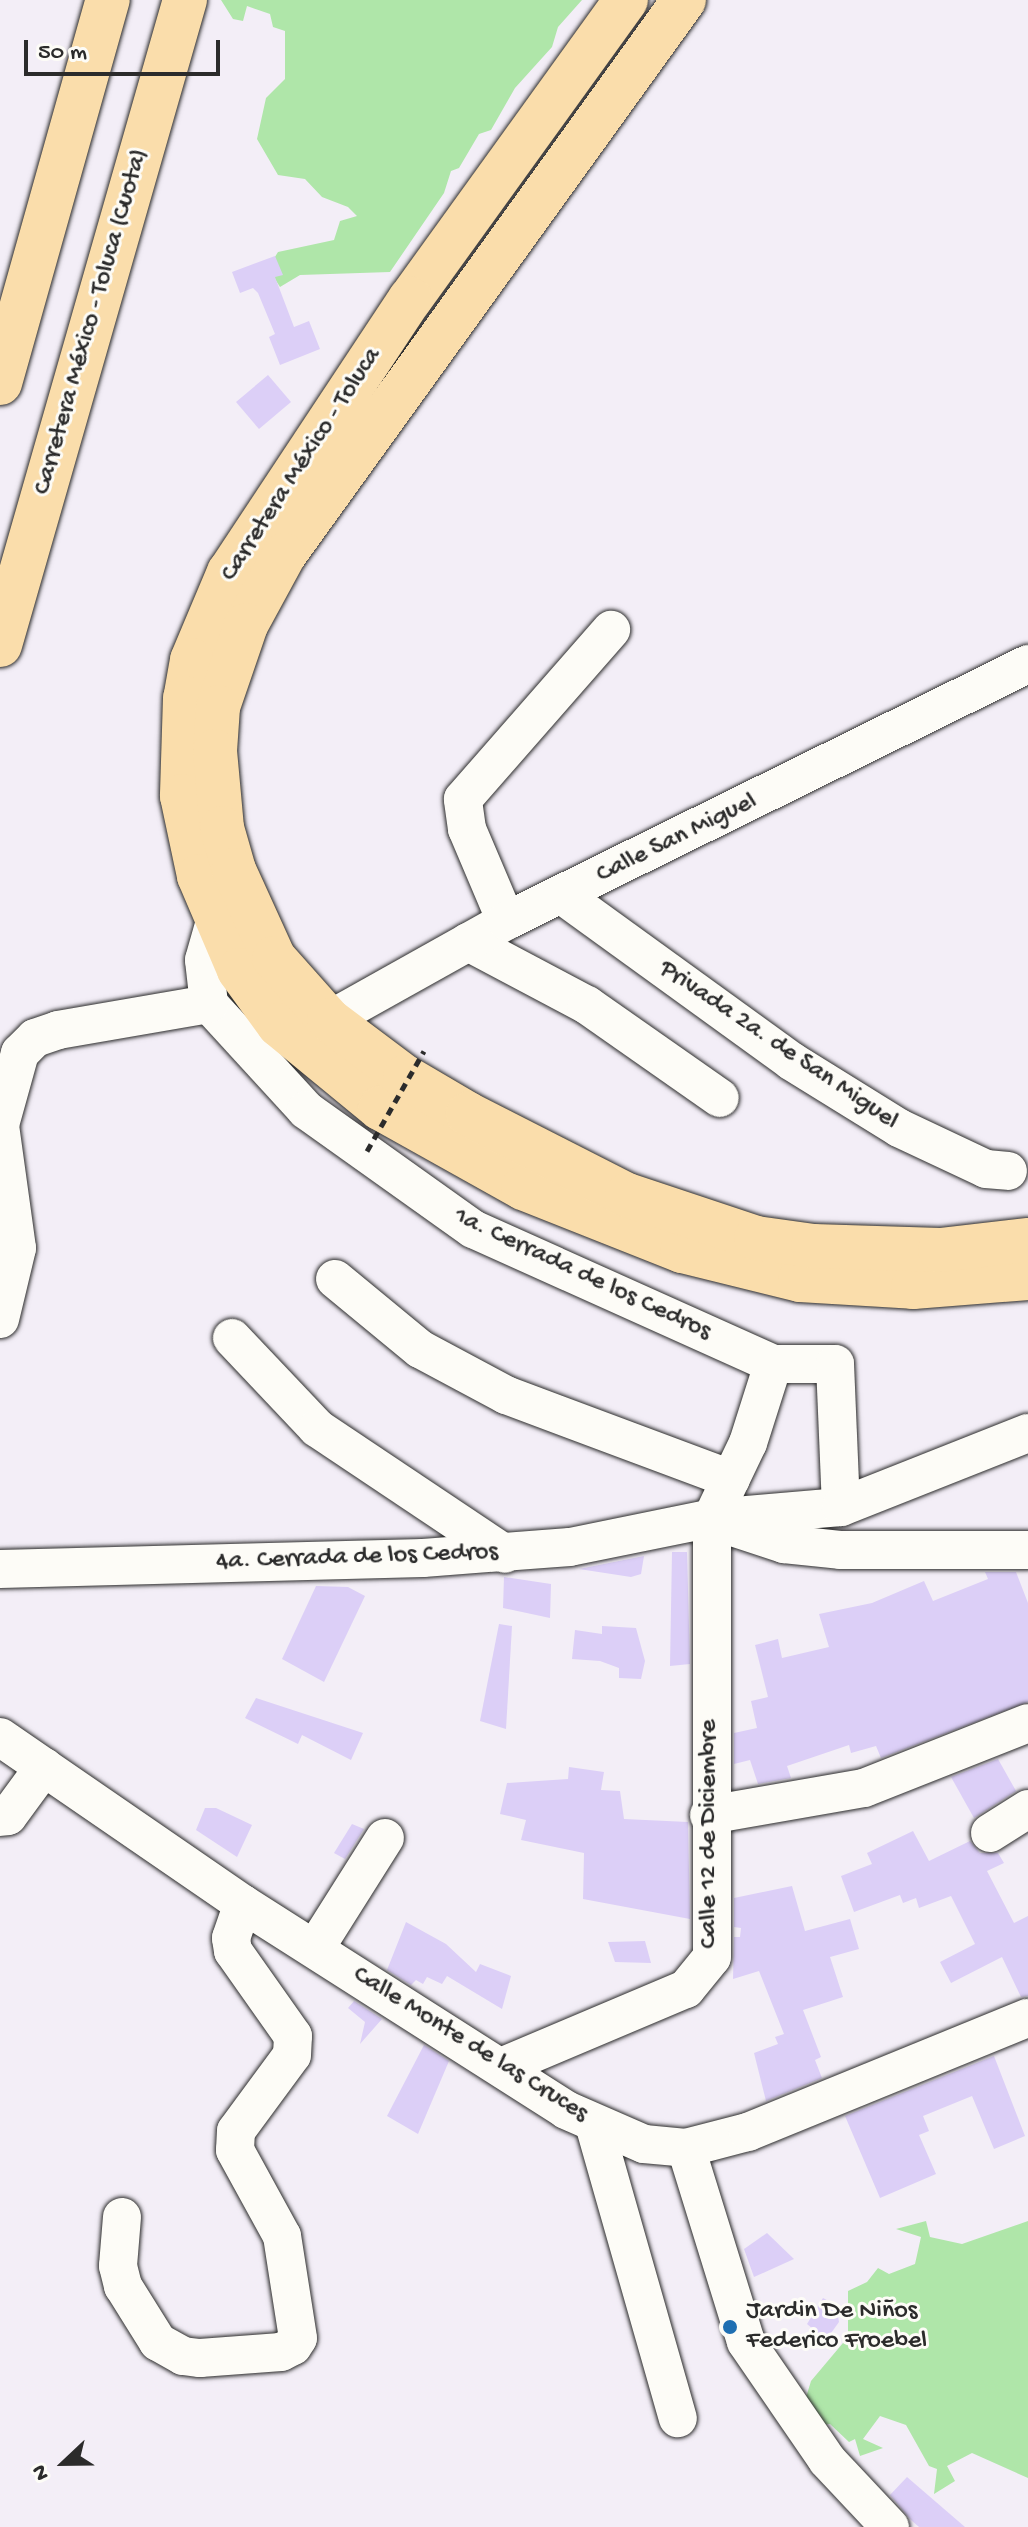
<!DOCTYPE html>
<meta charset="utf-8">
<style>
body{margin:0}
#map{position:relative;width:1028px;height:2527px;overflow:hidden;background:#f3eef7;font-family:"Gochi Hand",sans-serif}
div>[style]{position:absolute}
.green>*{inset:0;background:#afe6a9}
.building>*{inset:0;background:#dccff7}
.roads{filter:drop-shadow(0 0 2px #2b2b2b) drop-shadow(0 0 2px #2b2b2b)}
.minor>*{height:38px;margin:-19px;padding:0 19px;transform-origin:19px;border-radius:19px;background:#fdfcf7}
.major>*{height:44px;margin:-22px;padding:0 22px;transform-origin:22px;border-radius:22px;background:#faddab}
.highway>*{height:44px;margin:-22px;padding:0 22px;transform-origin:22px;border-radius:22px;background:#faddab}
.path-bridge>*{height:5px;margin-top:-2.5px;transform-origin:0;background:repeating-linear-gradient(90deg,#2b2b2b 0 8px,transparent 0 14px)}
.dots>*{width:22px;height:22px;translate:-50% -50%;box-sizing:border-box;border:4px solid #fdfcf7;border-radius:50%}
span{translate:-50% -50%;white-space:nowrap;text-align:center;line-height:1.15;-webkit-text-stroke:6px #fdfcf7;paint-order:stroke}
.street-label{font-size:26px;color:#2b2b2b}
.poi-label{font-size:26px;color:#2b2b2b}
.left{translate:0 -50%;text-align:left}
.north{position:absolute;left:24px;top:2423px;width:80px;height:80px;-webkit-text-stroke:6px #fdfcf7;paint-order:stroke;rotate:248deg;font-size:22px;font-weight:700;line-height:32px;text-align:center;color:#2b2b2b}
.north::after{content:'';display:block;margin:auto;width:28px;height:36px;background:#2b2b2b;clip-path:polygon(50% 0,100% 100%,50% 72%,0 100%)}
.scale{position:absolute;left:24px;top:40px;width:196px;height:36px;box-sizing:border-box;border:4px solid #2b2b2b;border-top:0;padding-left:10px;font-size:24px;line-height:28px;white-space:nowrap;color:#2b2b2b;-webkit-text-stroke:6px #fdfcf7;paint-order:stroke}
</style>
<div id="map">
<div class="green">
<i style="clip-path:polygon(221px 0,582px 0,558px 27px,552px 47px,515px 88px,491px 130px,479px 134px,459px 168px,451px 171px,444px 193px,390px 272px,300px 275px,280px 287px,268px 268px,278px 252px,334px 240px,340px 221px,357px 216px,348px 207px,322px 197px,305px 179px,278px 175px,257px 139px,266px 98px,285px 79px,285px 31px,273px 27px,270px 14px,247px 6px,243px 21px,233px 19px)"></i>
<i style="clip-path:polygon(926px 2221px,930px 2237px,962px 2244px,1028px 2221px,1028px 2478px,972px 2453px,947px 2466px,955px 2481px,934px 2494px,937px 2469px,929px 2466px,906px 2425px,880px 2416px,863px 2439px,883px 2448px,860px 2456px,855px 2439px,849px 2442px,830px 2424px,820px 2425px,804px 2404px,811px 2381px,848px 2337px,848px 2291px,867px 2282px,878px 2268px,889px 2274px,915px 2264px,921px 2237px,896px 2229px)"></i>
</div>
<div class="building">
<i style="clip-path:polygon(275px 256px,283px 275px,275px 277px,294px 327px,309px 321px,320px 349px,280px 365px,269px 337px,275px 334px,258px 293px,253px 288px,240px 293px,232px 272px)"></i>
<i style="clip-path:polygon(268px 375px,291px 402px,259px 429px,236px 402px)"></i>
<i style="clip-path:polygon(672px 1552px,687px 1552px,690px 1664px,670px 1666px)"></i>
<i style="clip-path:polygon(644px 1556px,641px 1574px,631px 1577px,579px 1569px)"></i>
<i style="clip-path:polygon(985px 1572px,1016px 1572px,1028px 1603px,1028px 1702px,881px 1758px,876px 1746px,851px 1753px,849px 1745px,787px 1766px,791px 1778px,758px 1784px,750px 1760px,734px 1764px,734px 1733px,757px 1728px,751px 1701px,768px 1697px,755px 1645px,778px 1639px,782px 1658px,829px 1647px,819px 1614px,872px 1603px,924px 1581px,933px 1601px,988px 1579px)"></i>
<i style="clip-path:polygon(504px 1577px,551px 1584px,550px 1618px,503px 1608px)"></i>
<i style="clip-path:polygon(316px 1586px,348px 1587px,365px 1596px,324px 1682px,282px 1659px)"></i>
<i style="clip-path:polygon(499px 1624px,512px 1626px,506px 1729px,480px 1721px)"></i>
<i style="clip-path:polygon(602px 1626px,636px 1628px,645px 1661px,641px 1679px,619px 1678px,619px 1668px,600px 1661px,572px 1659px,575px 1630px,602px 1634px)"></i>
<i style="clip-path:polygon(256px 1698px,363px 1733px,351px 1760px,302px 1735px,298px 1744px,245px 1718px)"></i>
<i style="clip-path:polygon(998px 1759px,1016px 1791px,974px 1818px,951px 1777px)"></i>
<i style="clip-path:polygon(569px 1767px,604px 1772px,601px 1790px,620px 1791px,624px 1819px,688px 1822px,690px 1919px,583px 1899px,584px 1853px,521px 1840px,526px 1820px,500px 1814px,507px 1783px,568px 1779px)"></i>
<i style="clip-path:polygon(205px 1808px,216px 1808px,252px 1825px,237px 1857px,196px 1830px)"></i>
<i style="clip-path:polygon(352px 1824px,364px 1829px,345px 1859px,334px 1853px)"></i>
<i style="clip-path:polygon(913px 1831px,929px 1861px,970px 1841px,980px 1853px,998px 1853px,1004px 1863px,987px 1871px,1014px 1923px,1028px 1916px,1028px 1996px,1021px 1997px,1002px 1957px,951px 1983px,940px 1962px,975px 1944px,951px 1896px,919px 1908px,916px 1898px,903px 1903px,900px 1895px,854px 1912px,841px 1876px,872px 1864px,867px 1853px)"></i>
<i style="clip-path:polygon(792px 1886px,805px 1931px,850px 1919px,859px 1949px,830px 1957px,843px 1997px,803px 2010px,821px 2057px,815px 2060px,822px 2078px,766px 2101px,754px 2053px,778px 2044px,775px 2037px,784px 2034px,759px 1971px,733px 1979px,734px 1937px,740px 1937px,741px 1928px,734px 1927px,734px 1898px)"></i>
<i style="clip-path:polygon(406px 1922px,446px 1944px,476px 1972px,480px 1964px,511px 1976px,502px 2009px,447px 1976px,442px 1984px,427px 1977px,423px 1984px,416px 1980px,411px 1985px,387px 1970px)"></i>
<i style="clip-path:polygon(645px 1941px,651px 1963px,615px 1962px,608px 1942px)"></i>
<i style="clip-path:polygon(354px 2001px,382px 2019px,360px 2044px,365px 2022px,348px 2008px)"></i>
<i style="clip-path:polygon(424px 2045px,449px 2061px,418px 2134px,387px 2116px)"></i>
<i style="clip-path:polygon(994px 2056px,1025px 2136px,994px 2149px,972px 2096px,923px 2116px,929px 2131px,919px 2135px,936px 2174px,880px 2198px,845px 2116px)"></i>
<i style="clip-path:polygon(767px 2233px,794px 2259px,754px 2277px,744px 2249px)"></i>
<i style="clip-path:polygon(823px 2298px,836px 2305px,839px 2322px,826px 2340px,807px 2324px)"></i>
<i style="clip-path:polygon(907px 2477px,965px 2527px,919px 2527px,911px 2520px,890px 2495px)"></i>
</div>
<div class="roads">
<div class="minor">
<i style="left:562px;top:895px;width:283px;rotate:35.9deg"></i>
<i style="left:791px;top:1061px;width:127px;rotate:31.8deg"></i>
<i style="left:899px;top:1128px;width:96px;rotate:25.2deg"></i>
<i style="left:986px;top:1169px;width:22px;rotate:5deg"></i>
<i style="left:506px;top:921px;width:100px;rotate:-113deg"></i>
<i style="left:467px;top:829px;width:30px;rotate:-98deg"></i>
<i style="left:463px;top:799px;width:225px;rotate:-48.8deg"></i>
<i style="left:468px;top:942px;width:135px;rotate:27.9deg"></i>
<i style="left:587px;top:1005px;width:162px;rotate:35deg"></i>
<i style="left:209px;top:1004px;width:144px;rotate:47.5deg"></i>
<i style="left:306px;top:1110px;width:205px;rotate:35.5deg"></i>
<i style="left:473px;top:1229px;width:329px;rotate:24.2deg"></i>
<i style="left:773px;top:1364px;width:62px"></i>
<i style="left:835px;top:1364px;width:143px;rotate:87.6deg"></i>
<i style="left:329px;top:1020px;width:203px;rotate:-29.2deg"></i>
<i style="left:506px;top:921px;width:582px;rotate:-26.21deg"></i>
<i style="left:335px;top:1279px;width:110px;rotate:39.5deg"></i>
<i style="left:420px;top:1349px;width:98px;rotate:28.1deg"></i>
<i style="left:506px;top:1395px;width:240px;rotate:20.5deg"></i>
<i style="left:0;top:1319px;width:73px;rotate:-76.5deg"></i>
<i style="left:17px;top:1248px;width:124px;rotate:-97.9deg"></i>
<i style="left:0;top:1125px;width:75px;rotate:-74.5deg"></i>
<i style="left:20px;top:1053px;width:21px;rotate:-45deg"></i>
<i style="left:35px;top:1038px;width:24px;rotate:-19deg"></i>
<i style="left:58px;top:1030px;width:153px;rotate:-9.8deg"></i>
<i style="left:209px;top:1004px;width:44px;rotate:-96.5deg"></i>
<i style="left:204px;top:960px;width:41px;rotate:-74.2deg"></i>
<i style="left:232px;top:1338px;width:124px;rotate:46.6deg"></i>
<i style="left:317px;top:1428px;width:226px;rotate:33.8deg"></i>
<i style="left:717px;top:1522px;width:71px;rotate:18.2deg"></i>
<i style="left:784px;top:1544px;width:56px;rotate:6.1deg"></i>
<i style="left:840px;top:1550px;width:188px"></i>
<i style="left:0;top:1569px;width:423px;rotate:-1.5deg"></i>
<i style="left:423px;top:1558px;width:147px;rotate:-4.3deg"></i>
<i style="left:570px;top:1547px;width:145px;rotate:-11.5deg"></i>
<i style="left:712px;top:1518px;width:129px;rotate:-4.9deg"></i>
<i style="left:841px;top:1507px;width:201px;rotate:-21.6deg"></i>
<i style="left:0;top:1737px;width:295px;rotate:34.5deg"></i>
<i style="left:243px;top:1904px;width:383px;rotate:32.5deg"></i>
<i style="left:566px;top:2110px;width:85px;rotate:23.6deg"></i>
<i style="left:644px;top:2144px;width:42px;rotate:5.4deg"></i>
<i style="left:686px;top:2148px;width:64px;rotate:-14.5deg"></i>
<i style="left:748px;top:2132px;width:302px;rotate:-22.2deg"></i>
<i style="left:709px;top:1815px;width:157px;rotate:-9.9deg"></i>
<i style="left:864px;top:1788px;width:176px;rotate:-21.6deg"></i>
<i style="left:0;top:1817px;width:8px;rotate:-7deg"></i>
<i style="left:8px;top:1816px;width:61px;rotate:-53.7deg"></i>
<i style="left:990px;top:1833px;width:45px;rotate:-32.3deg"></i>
<i style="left:316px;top:1947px;width:129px;rotate:-57.7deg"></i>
<i style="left:501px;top:2067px;width:201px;rotate:-22.9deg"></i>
<i style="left:686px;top:1989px;width:41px;rotate:-50.9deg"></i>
<i style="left:712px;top:1957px;width:439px;rotate:-90deg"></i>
<i style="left:712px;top:1518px;width:83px;rotate:-64.4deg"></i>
<i style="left:748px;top:1443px;width:83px;rotate:-72.4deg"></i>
<i style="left:594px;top:2124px;width:306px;rotate:74.1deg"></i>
<i style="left:686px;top:2148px;width:203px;rotate:72.8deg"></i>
<i style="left:746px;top:2342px;width:143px;rotate:55.5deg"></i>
<i style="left:827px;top:2460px;width:92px;rotate:46.8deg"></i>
<i style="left:122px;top:2217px;width:49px;rotate:94.7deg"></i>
<i style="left:118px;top:2266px;width:21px;rotate:76deg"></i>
<i style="left:123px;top:2286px;width:66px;rotate:58deg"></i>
<i style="left:158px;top:2342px;width:29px;rotate:29deg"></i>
<i style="left:183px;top:2356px;width:17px;rotate:7deg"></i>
<i style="left:200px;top:2358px;width:81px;rotate:-4.2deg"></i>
<i style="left:281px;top:2352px;width:13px;rotate:-27deg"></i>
<i style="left:293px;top:2346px;width:9px;rotate:-58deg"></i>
<i style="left:298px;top:2338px;width:103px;rotate:-98.9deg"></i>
<i style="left:282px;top:2236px;width:98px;rotate:-118.7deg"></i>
<i style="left:235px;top:2150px;width:19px;rotate:-87deg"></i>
<i style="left:236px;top:2131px;width:94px;rotate:-53.6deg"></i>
<i style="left:292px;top:2055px;width:19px;rotate:-87deg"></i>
<i style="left:293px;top:2036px;width:104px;rotate:-125.2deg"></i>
<i style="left:233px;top:1951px;width:13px;rotate:-99deg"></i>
<i style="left:231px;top:1938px;width:36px;rotate:-71deg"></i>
</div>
<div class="major">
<i style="left:626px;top:0;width:369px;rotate:125.8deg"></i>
<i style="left:410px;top:299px;width:328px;rotate:123.5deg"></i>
<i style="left:229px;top:572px;width:95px;rotate:112.8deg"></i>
<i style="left:192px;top:660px;width:39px;rotate:100deg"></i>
<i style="left:185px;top:698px;width:98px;rotate:91.8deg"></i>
<i style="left:182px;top:796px;width:82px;rotate:78deg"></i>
<i style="left:199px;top:876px;width:102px;rotate:66.9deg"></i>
<i style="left:239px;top:970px;width:68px;rotate:54deg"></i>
<i style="left:279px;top:1025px;width:131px;rotate:39.4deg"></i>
<i style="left:380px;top:1108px;width:164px;rotate:29.2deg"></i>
<i style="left:523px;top:1188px;width:171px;rotate:21.6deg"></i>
<i style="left:682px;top:1251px;width:122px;rotate:13.8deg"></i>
<i style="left:800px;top:1280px;width:113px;rotate:3.5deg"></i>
<i style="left:913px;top:1287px;width:115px;rotate:-4.5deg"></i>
<i style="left:684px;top:0;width:684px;rotate:125.78deg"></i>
<i style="left:284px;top:555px;width:80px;rotate:118.5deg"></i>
<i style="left:246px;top:625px;width:87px;rotate:108.9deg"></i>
<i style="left:218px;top:707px;width:44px;rotate:93.9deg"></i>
<i style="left:215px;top:751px;width:77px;rotate:84.8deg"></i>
<i style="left:222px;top:828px;width:44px;rotate:74.1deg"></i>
<i style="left:234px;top:870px;width:97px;rotate:65.6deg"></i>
<i style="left:274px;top:958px;width:83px;rotate:48.4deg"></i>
<i style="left:329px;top:1020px;width:95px;rotate:36.9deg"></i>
<i style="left:405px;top:1077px;width:73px;rotate:30.4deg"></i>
<i style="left:468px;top:1114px;width:178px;rotate:27deg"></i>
<i style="left:627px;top:1195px;width:136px;rotate:18.4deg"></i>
<i style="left:756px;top:1238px;width:58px;rotate:8deg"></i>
<i style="left:813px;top:1246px;width:127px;rotate:1.8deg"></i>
<i style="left:940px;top:1250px;width:89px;rotate:-6.5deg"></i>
</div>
<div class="highway">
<i style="left:0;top:383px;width:398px;rotate:-74.3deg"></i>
<i style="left:0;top:645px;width:671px;rotate:-74deg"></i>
</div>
</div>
<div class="path-bridge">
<i style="left:367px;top:1151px;width:115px;rotate:-60.3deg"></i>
</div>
<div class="dots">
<i style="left:730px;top:2327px;background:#1f6fb2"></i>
</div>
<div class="street-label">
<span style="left:92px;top:322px;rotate:-74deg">Carretera México - Toluca (Cuota)</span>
<span style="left:302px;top:465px;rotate:-57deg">Carretera México - Toluca</span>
<span style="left:677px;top:839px;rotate:-26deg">Calle San Miguel</span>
<span style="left:778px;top:1046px;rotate:34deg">Privada 2a. de San Miguel</span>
<span style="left:582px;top:1275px;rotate:25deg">1a. Cerrada de los Cedros</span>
<span style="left:357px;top:1558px;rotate:-2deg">4a. Cerrada de los Cedros</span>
<span style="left:710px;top:1834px;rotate:-90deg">Calle 12 de Diciembre</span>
<span style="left:470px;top:2045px;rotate:32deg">Calle Monte de las Cruces</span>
</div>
<div class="poi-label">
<span class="left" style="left:746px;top:2327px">Jardin De Niños<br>Federico Froebel</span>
</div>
<div class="north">N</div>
<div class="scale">50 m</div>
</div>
